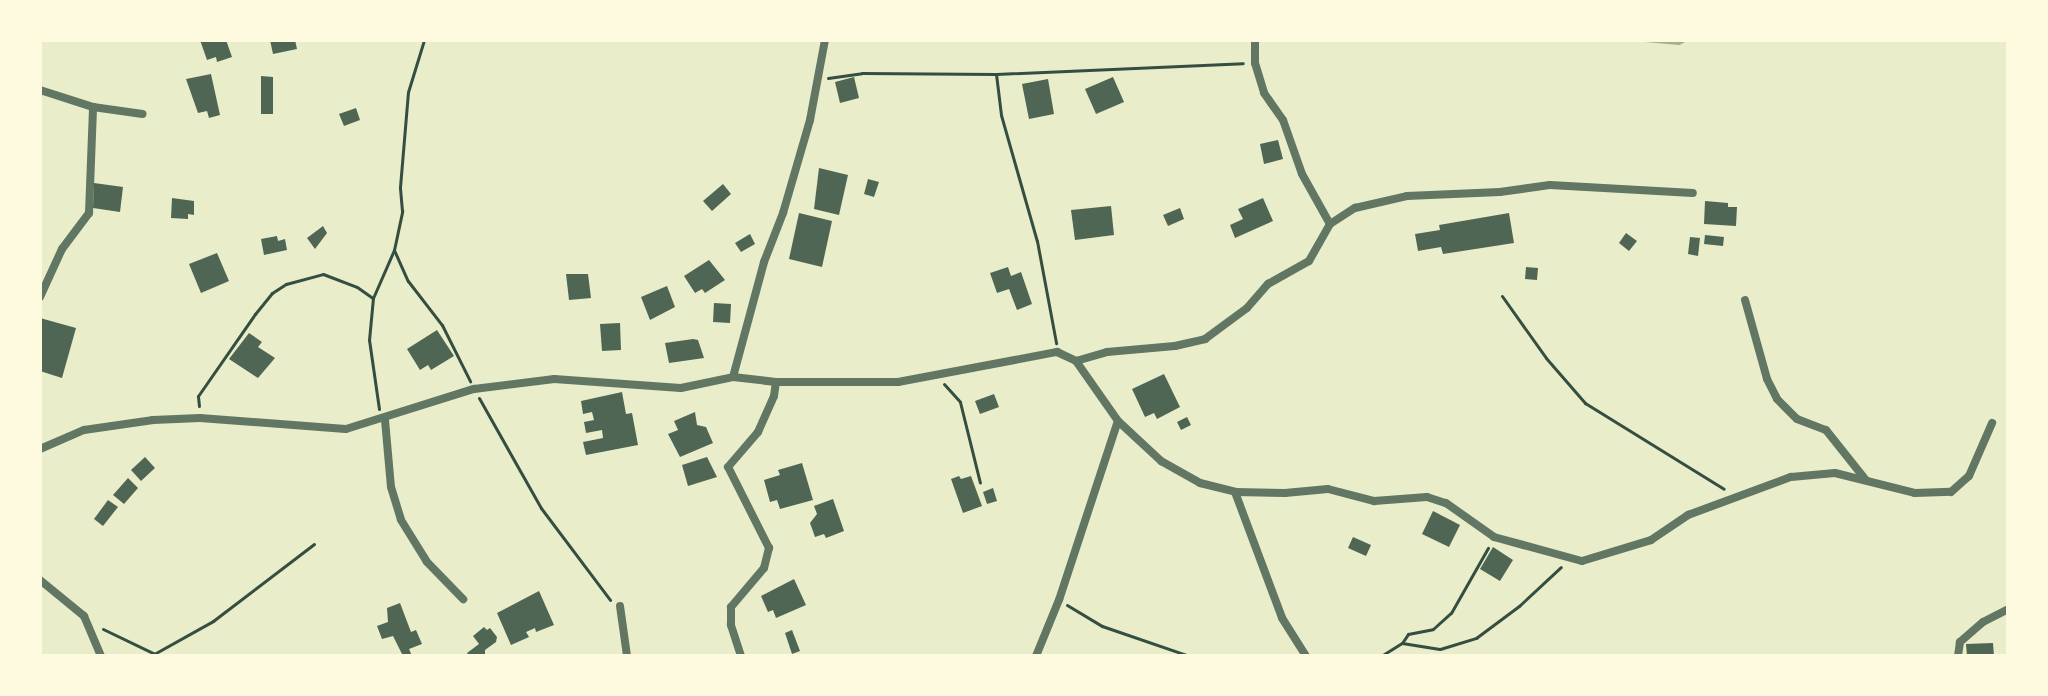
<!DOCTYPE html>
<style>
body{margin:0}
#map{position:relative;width:2048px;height:696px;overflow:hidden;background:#e9edc9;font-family:Helvetica,sans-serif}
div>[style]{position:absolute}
.stream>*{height:4px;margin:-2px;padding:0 2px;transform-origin:2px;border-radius:2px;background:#a3b18a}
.building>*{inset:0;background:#4f6655}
.path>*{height:3px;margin:-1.5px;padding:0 1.5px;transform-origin:1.5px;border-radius:1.5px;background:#344e41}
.minor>*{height:8px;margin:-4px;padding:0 4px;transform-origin:4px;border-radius:4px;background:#617663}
span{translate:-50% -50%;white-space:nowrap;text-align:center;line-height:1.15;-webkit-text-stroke:8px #fefae0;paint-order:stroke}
.frame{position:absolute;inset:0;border:42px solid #fefae0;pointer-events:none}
</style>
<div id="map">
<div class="stream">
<i style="left:1645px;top:40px;width:34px;rotate:5deg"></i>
<i style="left:1679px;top:43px;width:7px;rotate:-27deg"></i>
</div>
<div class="building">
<i style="clip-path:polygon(200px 40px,226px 40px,232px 57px,217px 62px,216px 57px,207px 60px)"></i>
<i style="clip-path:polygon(270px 40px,295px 40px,297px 49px,273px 54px)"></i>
<i style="clip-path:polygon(211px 74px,220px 115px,209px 118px,207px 111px,198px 113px,186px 79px)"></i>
<i style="clip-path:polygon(261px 76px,273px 77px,273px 114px,261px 114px)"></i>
<i style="clip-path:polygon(854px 77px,859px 98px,840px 103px,835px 82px)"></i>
<i style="clip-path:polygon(1113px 77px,1124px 102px,1096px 114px,1085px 89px)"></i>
<i style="clip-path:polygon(1048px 79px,1054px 114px,1029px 119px,1022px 84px)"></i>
<i style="clip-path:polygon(356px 108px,360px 120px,344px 126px,339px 114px)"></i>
<i style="clip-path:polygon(1278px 140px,1283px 159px,1264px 164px,1260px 144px)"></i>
<i style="clip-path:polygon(819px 168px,848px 175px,839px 215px,814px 209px)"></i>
<i style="clip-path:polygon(868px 179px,879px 182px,874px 197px,864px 194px)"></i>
<i style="clip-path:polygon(94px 183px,123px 187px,120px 212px,93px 208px)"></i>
<i style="clip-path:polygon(723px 184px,731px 194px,712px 211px,703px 201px)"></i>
<i style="clip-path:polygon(172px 198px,194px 201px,194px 215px,188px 214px,188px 219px,171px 218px)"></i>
<i style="clip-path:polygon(1263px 198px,1273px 221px,1235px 238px,1230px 225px,1243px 219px,1238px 209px)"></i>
<i style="clip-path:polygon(1705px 201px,1728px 203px,1728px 207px,1737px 207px,1736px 226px,1704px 224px)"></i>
<i style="clip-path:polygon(1111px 206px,1114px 235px,1075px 240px,1071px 210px)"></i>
<i style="clip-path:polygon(1180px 208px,1184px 219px,1168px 226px,1163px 215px)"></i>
<i style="clip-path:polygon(799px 213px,832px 221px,822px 267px,789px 259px)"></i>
<i style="clip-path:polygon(1509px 213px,1514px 243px,1443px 254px,1441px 247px,1418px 251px,1415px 234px,1440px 230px,1439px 225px)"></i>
<i style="clip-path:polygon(323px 226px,327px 233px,315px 249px,307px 238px)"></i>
<i style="clip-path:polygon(1626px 233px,1637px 241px,1629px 251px,1619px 243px)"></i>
<i style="clip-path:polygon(750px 234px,755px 244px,741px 252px,735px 243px)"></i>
<i style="clip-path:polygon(1705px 235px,1724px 237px,1723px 246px,1704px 244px)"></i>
<i style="clip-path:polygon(277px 236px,278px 241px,285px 239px,287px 250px,264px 255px,261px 239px)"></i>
<i style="clip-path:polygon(1690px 237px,1700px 238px,1698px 256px,1688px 254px)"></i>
<i style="clip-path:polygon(217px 253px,229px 281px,201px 293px,189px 264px)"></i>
<i style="clip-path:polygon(709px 260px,725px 280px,705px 293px,702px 289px,695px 293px,684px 276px)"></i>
<i style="clip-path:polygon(1008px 267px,1011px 276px,1021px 272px,1032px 304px,1017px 310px,1009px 289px,997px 293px,990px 273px)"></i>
<i style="clip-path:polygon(1526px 267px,1538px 268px,1537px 280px,1525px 279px)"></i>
<i style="clip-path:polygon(566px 274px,588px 274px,591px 298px,569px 300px)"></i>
<i style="clip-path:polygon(667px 286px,675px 307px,650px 320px,641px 297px)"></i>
<i style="clip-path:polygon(714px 303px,731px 304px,730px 323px,713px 322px)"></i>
<i style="clip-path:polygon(40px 318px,76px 328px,62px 378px,40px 371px)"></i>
<i style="clip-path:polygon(620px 323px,621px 350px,602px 351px,600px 324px)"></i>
<i style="clip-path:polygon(437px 330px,454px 356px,431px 370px,428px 365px,420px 370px,407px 349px)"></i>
<i style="clip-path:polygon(249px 333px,262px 342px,258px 347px,275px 358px,258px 378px,229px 359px)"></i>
<i style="clip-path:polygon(693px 339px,698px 340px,704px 358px,669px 363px,665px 343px)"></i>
<i style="clip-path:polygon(1164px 374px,1180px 407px,1157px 419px,1154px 413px,1145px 417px,1132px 389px)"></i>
<i style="clip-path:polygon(622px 392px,626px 414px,632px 413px,638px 445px,586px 455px,583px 442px,603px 438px,602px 430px,586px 433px,584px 422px,594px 420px,592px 412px,583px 414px,581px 401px)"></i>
<i style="clip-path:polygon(994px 394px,999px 407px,980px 414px,975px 401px)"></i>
<i style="clip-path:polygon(695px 412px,697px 425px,706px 427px,713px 443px,680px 457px,668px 434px,678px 430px,674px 421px)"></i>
<i style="clip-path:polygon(1187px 417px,1191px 425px,1181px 430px,1177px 422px)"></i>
<i style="clip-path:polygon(145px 457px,155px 468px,141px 481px,131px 470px)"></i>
<i style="clip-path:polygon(707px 457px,717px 477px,688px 486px,682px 465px)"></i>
<i style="clip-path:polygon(802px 463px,813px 500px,780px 509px,777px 500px,770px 502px,764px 480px,780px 475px,778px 470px)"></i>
<i style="clip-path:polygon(959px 476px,961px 479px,971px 476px,982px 506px,963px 513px,951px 479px)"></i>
<i style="clip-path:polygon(128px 478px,138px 488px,124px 504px,113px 495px)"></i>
<i style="clip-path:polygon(993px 488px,997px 501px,987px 504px,983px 492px)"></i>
<i style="clip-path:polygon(833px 499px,844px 531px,826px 538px,824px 534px,815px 537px,810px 523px,817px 514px,814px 506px)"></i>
<i style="clip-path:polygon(108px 500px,118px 507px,103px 526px,94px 519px)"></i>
<i style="clip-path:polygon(1433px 511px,1460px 525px,1449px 547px,1422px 534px)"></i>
<i style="clip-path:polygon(1353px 537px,1371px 545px,1366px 556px,1348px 548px)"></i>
<i style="clip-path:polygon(1493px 547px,1513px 560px,1500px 581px,1480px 569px)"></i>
<i style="clip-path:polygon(794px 579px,806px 605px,776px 618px,773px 610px,768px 612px,761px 596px)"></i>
<i style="clip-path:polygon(539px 591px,554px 625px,536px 632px,535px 628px,526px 632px,529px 637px,511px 645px,497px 613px)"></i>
<i style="clip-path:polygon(400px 603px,411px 632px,416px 630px,422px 644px,409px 649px,412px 656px,403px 656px,393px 636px,382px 639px,377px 626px,388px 622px,387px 608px)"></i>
<i style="clip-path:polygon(484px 627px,487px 630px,490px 628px,497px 637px,496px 642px,485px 650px,485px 656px,469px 656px,467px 653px,479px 644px,473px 636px)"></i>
<i style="clip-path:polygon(792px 630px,800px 651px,792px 654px,785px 633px)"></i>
<i style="clip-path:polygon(1993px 643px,1994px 656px,1967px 656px,1966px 644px)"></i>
</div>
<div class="path">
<i style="left:996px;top:74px;width:41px;rotate:83deg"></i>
<i style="left:1001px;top:115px;width:131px;rotate:74.1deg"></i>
<i style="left:1037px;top:241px;width:104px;rotate:79.4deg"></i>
<i style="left:828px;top:78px;width:34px;rotate:-8deg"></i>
<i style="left:862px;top:73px;width:134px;rotate:0.4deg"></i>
<i style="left:996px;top:74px;width:247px;rotate:-2.5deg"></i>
<i style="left:394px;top:250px;width:34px;rotate:66deg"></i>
<i style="left:408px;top:281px;width:56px;rotate:52.3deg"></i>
<i style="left:442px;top:325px;width:63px;rotate:63.4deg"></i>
<i style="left:1502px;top:296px;width:76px;rotate:54.6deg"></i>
<i style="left:1546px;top:358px;width:60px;rotate:49.1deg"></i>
<i style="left:1585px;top:403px;width:163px;rotate:31.7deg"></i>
<i style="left:944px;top:384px;width:24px;rotate:48deg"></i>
<i style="left:960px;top:402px;width:83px;rotate:76.1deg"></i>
<i style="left:479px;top:398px;width:126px;rotate:60.6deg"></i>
<i style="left:541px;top:508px;width:115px;rotate:53.1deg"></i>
<i style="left:199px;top:406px;width:10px;rotate:-96deg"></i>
<i style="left:198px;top:396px;width:100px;rotate:-55.2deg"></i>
<i style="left:255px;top:314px;width:27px;rotate:-51deg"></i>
<i style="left:272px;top:293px;width:17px;rotate:-33deg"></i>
<i style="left:286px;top:284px;width:38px;rotate:-15deg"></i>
<i style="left:323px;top:274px;width:36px;rotate:21deg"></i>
<i style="left:357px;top:287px;width:19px;rotate:35deg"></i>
<i style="left:379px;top:409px;width:70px;rotate:-98.2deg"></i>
<i style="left:369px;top:340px;width:42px;rotate:-84.6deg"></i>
<i style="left:373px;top:298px;width:52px;rotate:-66.4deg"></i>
<i style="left:394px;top:250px;width:40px;rotate:-78deg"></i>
<i style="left:402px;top:211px;width:24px;rotate:-95deg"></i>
<i style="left:400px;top:187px;width:95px;rotate:-85.2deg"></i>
<i style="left:408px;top:92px;width:54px;rotate:-72.9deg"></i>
<i style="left:1067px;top:605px;width:41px;rotate:31deg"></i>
<i style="left:1102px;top:626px;width:92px;rotate:19deg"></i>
<i style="left:103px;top:629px;width:62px;rotate:25.7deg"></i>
<i style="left:1402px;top:643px;width:38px;rotate:9deg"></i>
<i style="left:1440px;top:649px;width:38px;rotate:-17deg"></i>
<i style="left:1476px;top:638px;width:54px;rotate:-36.7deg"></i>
<i style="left:1519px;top:606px;width:57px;rotate:-42.9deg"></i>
<i style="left:154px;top:654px;width:68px;rotate:-29.2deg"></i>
<i style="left:213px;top:621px;width:127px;rotate:-37.3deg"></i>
<i style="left:1381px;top:656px;width:25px;rotate:-32deg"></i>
<i style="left:1402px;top:643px;width:11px;rotate:-56deg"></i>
<i style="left:1408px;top:634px;width:25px;rotate:-11deg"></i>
<i style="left:1433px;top:629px;width:24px;rotate:-42deg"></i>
<i style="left:1451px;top:613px;width:75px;rotate:-60.4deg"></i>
</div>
<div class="minor">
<i style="left:1255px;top:40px;width:23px;rotate:90deg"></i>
<i style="left:1255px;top:63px;width:31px;rotate:73deg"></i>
<i style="left:1264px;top:93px;width:33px;rotate:55deg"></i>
<i style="left:1283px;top:120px;width:57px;rotate:70.6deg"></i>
<i style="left:1302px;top:174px;width:57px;rotate:60.8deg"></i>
<i style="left:40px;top:90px;width:56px;rotate:17.8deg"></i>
<i style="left:93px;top:107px;width:50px;rotate:8deg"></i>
<i style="left:40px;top:297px;width:53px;rotate:-65.4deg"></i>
<i style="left:62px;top:249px;width:45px;rotate:-53.1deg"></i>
<i style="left:89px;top:213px;width:106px;rotate:-87.8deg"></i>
<i style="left:1745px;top:300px;width:82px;rotate:74.4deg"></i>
<i style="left:1767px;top:379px;width:22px;rotate:63deg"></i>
<i style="left:1777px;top:399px;width:28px;rotate:45deg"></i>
<i style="left:1797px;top:419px;width:31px;rotate:21deg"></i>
<i style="left:1826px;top:430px;width:63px;rotate:51.5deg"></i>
<i style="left:1076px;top:361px;width:32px;rotate:-16deg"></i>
<i style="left:1107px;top:352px;width:68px;rotate:-5deg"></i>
<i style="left:1175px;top:346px;width:31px;rotate:-13deg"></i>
<i style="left:1205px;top:339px;width:52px;rotate:-36.4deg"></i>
<i style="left:1247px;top:308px;width:32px;rotate:-49deg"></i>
<i style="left:1268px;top:284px;width:47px;rotate:-29.3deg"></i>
<i style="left:1309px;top:261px;width:43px;rotate:-60.4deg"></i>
<i style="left:1330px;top:224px;width:30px;rotate:-33deg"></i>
<i style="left:1355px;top:208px;width:53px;rotate:-13deg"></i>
<i style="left:1407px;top:196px;width:93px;rotate:-2.5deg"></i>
<i style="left:1500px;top:192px;width:50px;rotate:-8deg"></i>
<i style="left:1550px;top:185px;width:143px;rotate:3.2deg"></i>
<i style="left:733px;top:377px;width:119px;rotate:-74.9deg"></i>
<i style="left:764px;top:262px;width:53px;rotate:-68.8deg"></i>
<i style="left:783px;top:213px;width:97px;rotate:-73.8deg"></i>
<i style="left:810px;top:120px;width:81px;rotate:-79.4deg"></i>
<i style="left:385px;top:420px;width:67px;rotate:84.9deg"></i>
<i style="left:391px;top:487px;width:34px;rotate:73deg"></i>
<i style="left:401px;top:520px;width:49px;rotate:58.2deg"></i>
<i style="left:427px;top:562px;width:52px;rotate:45.8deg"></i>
<i style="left:40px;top:449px;width:48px;rotate:-23.4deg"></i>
<i style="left:84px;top:430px;width:70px;rotate:-8.2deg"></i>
<i style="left:153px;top:420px;width:47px;rotate:-2.4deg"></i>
<i style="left:200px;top:418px;width:146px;rotate:4.3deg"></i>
<i style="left:346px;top:429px;width:134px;rotate:-17.4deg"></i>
<i style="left:474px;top:389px;width:81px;rotate:-7.1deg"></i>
<i style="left:554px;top:379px;width:127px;rotate:4.1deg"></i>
<i style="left:681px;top:388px;width:53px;rotate:-11.9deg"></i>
<i style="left:733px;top:377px;width:43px;rotate:6.6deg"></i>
<i style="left:776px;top:382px;width:122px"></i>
<i style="left:898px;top:382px;width:162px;rotate:-10.7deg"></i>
<i style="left:1057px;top:352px;width:21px;rotate:25deg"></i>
<i style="left:1076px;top:361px;width:73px;rotate:55deg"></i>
<i style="left:1118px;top:421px;width:59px;rotate:42.9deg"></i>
<i style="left:1161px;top:461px;width:45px;rotate:29.4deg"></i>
<i style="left:1200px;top:483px;width:36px;rotate:14deg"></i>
<i style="left:1235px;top:492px;width:50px;rotate:1.1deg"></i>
<i style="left:1285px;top:493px;width:43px;rotate:-5.3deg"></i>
<i style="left:1328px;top:489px;width:48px;rotate:14.6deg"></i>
<i style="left:1374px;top:501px;width:53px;rotate:-4.3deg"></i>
<i style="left:1427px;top:497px;width:20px;rotate:18deg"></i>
<i style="left:1446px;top:503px;width:59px;rotate:35.3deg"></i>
<i style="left:1494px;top:537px;width:91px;rotate:15.3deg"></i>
<i style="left:1582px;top:561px;width:72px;rotate:-16.9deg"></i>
<i style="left:1651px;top:540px;width:45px;rotate:-34deg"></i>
<i style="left:1688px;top:515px;width:110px;rotate:-20.3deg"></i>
<i style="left:1791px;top:477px;width:44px;rotate:-5.2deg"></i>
<i style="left:1835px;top:473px;width:82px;rotate:14deg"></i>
<i style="left:1915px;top:493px;width:36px;rotate:-2deg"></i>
<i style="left:1951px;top:492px;width:24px;rotate:-42deg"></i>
<i style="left:1969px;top:476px;width:58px;rotate:-66.5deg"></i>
<i style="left:1235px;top:492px;width:134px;rotate:69.5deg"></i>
<i style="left:1282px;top:618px;width:45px;rotate:57.7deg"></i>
<i style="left:40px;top:580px;width:57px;rotate:39.3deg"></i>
<i style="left:84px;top:616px;width:43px;rotate:67deg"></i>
<i style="left:620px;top:606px;width:50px;rotate:82deg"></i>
<i style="left:741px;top:656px;width:33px;rotate:-108deg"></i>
<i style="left:731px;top:625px;width:18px;rotate:-90deg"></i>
<i style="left:731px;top:607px;width:51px;rotate:-49.8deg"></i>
<i style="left:764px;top:568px;width:21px;rotate:-76deg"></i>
<i style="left:769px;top:548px;width:91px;rotate:-116.8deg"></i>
<i style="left:728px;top:467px;width:46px;rotate:-49.4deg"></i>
<i style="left:758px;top:432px;width:39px;rotate:-66deg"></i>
<i style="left:774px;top:396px;width:14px;rotate:-82deg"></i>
<i style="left:1036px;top:656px;width:61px;rotate:-67.7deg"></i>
<i style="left:1059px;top:600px;width:188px;rotate:-71.8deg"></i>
<i style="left:1958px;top:656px;width:14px;rotate:-82deg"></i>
<i style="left:1960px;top:642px;width:30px;rotate:-41deg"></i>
<i style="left:1983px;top:622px;width:28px;rotate:-27deg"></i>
</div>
<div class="frame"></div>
</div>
